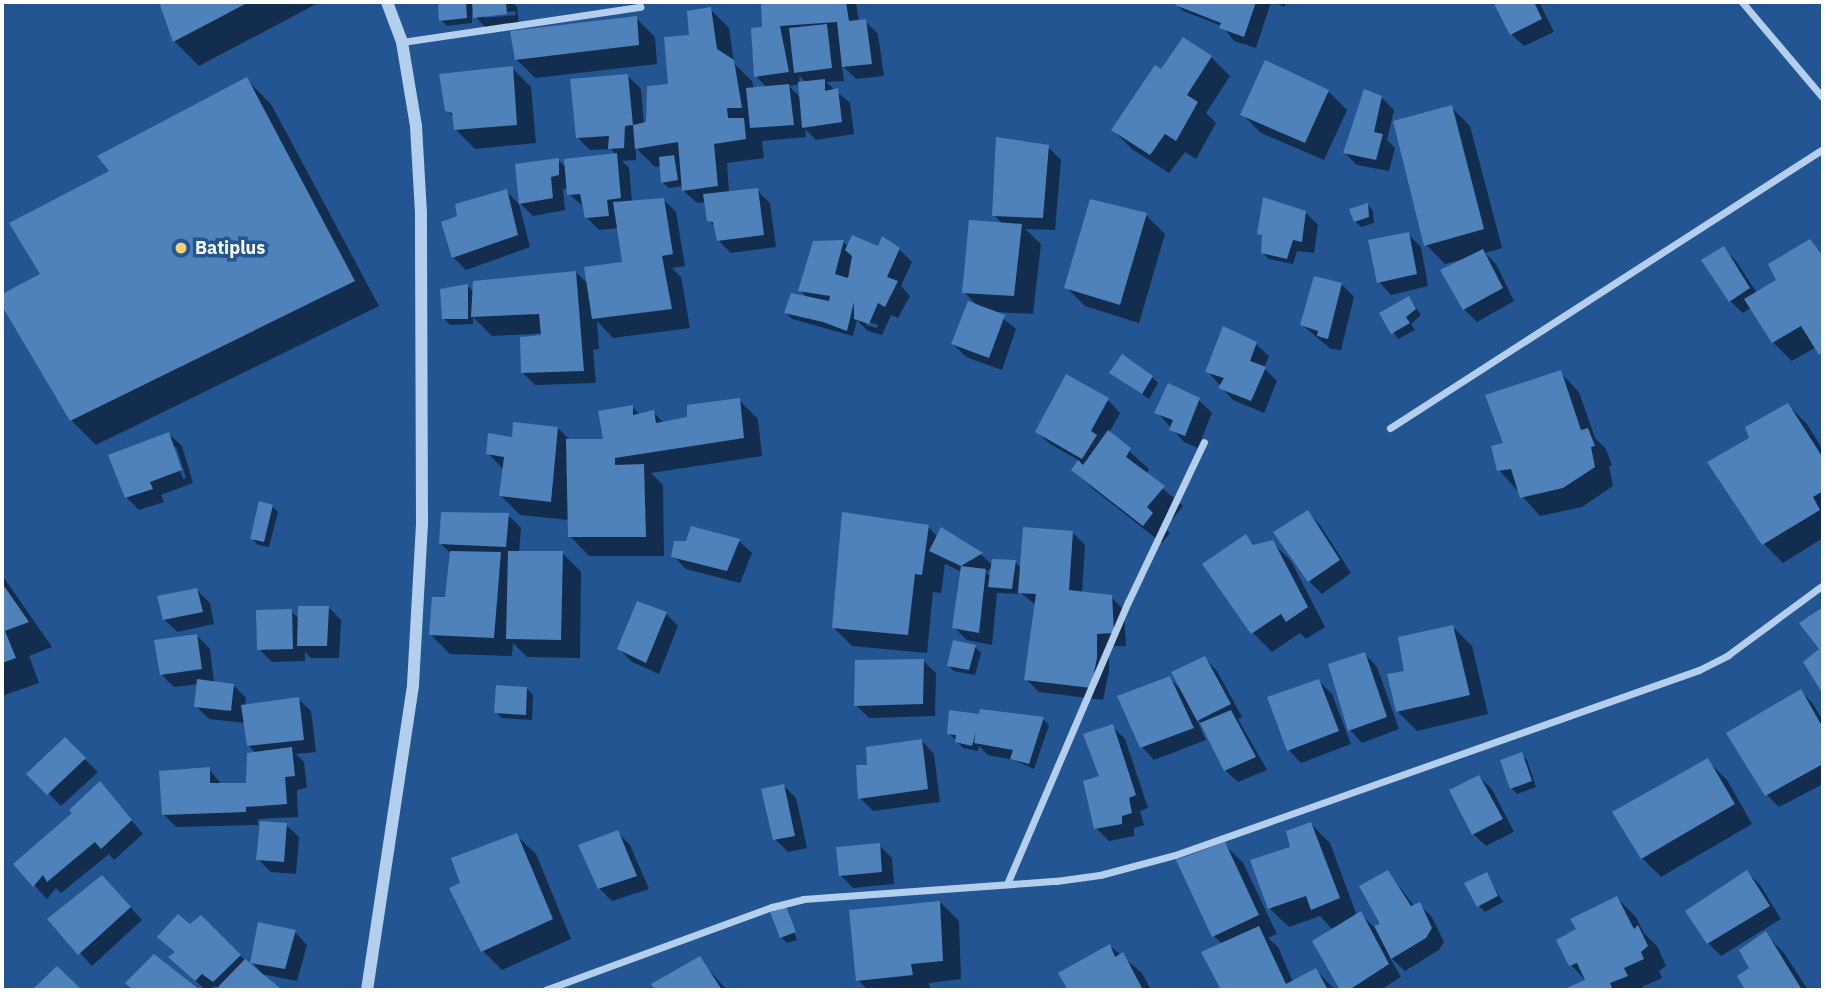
<!DOCTYPE html>
<style>
body{margin:0}
#map{position:relative;width:1825px;height:992px;overflow:hidden;background:#225592;font-family:"IBM Plex Sans",sans-serif}
div>[style]{position:absolute}
.shadow>*{inset:0;background:#0007}
.building>*{inset:0;background:#4f81ba}
.minor>*{height:7px;margin:-3.5px;padding:0 3.5px;transform-origin:3.5px;border-radius:3.5px;background:#b4cfed}
.tertiary>*{height:12px;margin:-6px;padding:0 6px;transform-origin:6px;border-radius:6px;background:#b4cfed}
.dots>*{width:19px;height:19px;translate:-50% -50%;box-sizing:border-box;border:4px solid #225592;border-radius:50%}
span{translate:-50% -50%;white-space:nowrap;text-align:center;line-height:1.15;-webkit-text-stroke:7px #225592;paint-order:stroke}
.poi-label{font-size:18px;color:#fff;font-weight:700}
.left{translate:0 -50%;text-align:left}
.frame{position:absolute;inset:0;border:4px solid #fff;pointer-events:none}
</style>
<div id="map">
<div class="shadow">
<i style="clip-path:polygon(161px 2px,320px 2px,199px 66px,174px 41px)"></i>
<i style="clip-path:polygon(evenodd,440px 2px,512px 2px,517px 7px,519px 26px,488px 30px,472px 13px,472px 23px,447px 26px,441px 20px,440px 2px,515px 11px,516px 15px,484px 18px,484px 15px,515px 11px)"></i>
<i style="clip-path:polygon(evenodd,763px 2px,856px 2px,859px 22px,865px 21px,878px 34px,884px 76px,856px 79px,842px 65px,844px 81px,826px 82px,850px 103px,854px 134px,816px 140px,805px 129px,806px 137px,762px 141px,764px 158px,727px 163px,729px 193px,757px 190px,770px 203px,776px 247px,731px 253px,718px 240px,716px 228px,709px 220px,706px 202px,697px 203px,684px 191px,684px 186px,669px 188px,663px 183px,661px 166px,655px 167px,636px 148px,636px 160px,622px 161px,629px 168px,632px 202px,663px 199px,676px 212px,685px 266px,672px 268px,681px 277px,690px 328px,613px 338px,597px 321px,599px 349px,593px 350px,596px 383px,535px 385px,522px 372px,548px 333px,492px 336px,473px 317px,473px 324px,450px 325px,444px 319px,468px 286px,474px 293px,576px 272px,589px 285px,624px 263px,619px 228px,599px 230px,586px 217px,584px 207px,569px 194px,569px 188px,563px 189px,565px 210px,533px 216px,520px 203px,558px 160px,567px 168px,616px 155px,611px 149px,590px 150px,578px 138px,628px 76px,641px 89px,644px 124px,648px 124px,670px 85px,690px 36px,710px 9px,729px 28px,734px 63px,752px 81px,754px 89px,767px 88px,756px 76px,764px 29px,763px 2px,799px 75px,806px 83px,800px 83px,799px 75px,763px 2px,800px 84px,801px 98px,789px 86px,800px 84px)"></i>
<i style="clip-path:polygon(1178px 2px,1271px 2px,1256px 48px,1234px 41px,1222px 26px,1183px 11px,1177px 5px)"></i>
<i style="clip-path:polygon(1274px 2px,1287px 2px,1284px 7px)"></i>
<i style="clip-path:polygon(1495px 2px,1539px 2px,1554px 32px,1524px 46px,1511px 34px)"></i>
<i style="clip-path:polygon(636px 18px,655px 37px,657px 64px,535px 78px,516px 59px)"></i>
<i style="clip-path:polygon(1211px 57px,1230px 76px,1206px 113px,1216px 123px,1196px 159px,1185px 152px,1169px 173px,1132px 149px,1113px 130px,1161px 72px)"></i>
<i style="clip-path:polygon(512px 68px,531px 87px,536px 143px,475px 149px,456px 130px,454px 118px,447px 110px)"></i>
<i style="clip-path:polygon(246px 79px,271px 104px,379px 306px,96px 445px,71px 420px,2px 303px,2px 296px,42px 275px)"></i>
<i style="clip-path:polygon(1328px 91px,1347px 110px,1324px 160px,1261px 133px,1242px 114px)"></i>
<i style="clip-path:polygon(1381px 97px,1394px 110px,1387px 140px,1395px 148px,1389px 171px,1357px 165px,1345px 153px)"></i>
<i style="clip-path:polygon(1451px 107px,1470px 126px,1502px 248px,1485px 253px,1496px 264px,1514px 301px,1477px 322px,1464px 309px,1461px 260px,1445px 264px,1426px 245px)"></i>
<i style="clip-path:polygon(1048px 147px,1061px 160px,1055px 230px,1025px 229px,1041px 244px,1033px 314px,995px 312px,1016px 329px,1002px 370px,966px 357px,953px 344px,979px 307px,964px 292px,1003px 224px,994px 215px)"></i>
<i style="clip-path:polygon(506px 191px,519px 204px,530px 247px,466px 270px,453px 257px)"></i>
<i style="clip-path:polygon(1368px 205px,1373px 211px,1374px 223px,1361px 227px,1355px 221px)"></i>
<i style="clip-path:polygon(1305px 212px,1318px 225px,1314px 253px,1297px 251px,1293px 264px,1269px 259px,1263px 253px,1263px 237px,1259px 233px)"></i>
<i style="clip-path:polygon(1146px 215px,1165px 234px,1139px 323px,1085px 306px,1066px 287px)"></i>
<i style="clip-path:polygon(1408px 234px,1421px 247px,1428px 286px,1391px 295px,1379px 282px)"></i>
<i style="clip-path:polygon(1810px 241px,1823px 255px,1823px 356px,1816px 347px,1792px 361px,1773px 342px,1751px 308px,1743px 313px,1730px 301px,1724px 249px,1736px 261px,1757px 293px,1779px 280px)"></i>
<i style="clip-path:polygon(evenodd,843px 242px,849px 247px,899px 249px,912px 262px,901px 286px,910px 296px,898px 318px,891px 315px,882px 335px,868px 331px,857px 320px,853px 336px,792px 319px,786px 313px,808px 298px,800px 290px,843px 242px,866px 321px,878px 325px,877px 328px,866px 325px,866px 321px)"></i>
<i style="clip-path:polygon(1341px 284px,1354px 297px,1341px 350px,1331px 349px,1302px 325px)"></i>
<i style="clip-path:polygon(1409px 298px,1421px 315px,1411px 324px,1415px 330px,1398px 339px,1381px 313px)"></i>
<i style="clip-path:polygon(1256px 344px,1269px 356px,1264px 368px,1277px 381px,1264px 413px,1233px 400px,1208px 372px)"></i>
<i style="clip-path:polygon(1560px 372px,1579px 392px,1595px 438px,1606px 449px,1612px 465px,1609px 466px,1613px 486px,1582px 507px,1540px 516px,1499px 470px,1505px 444px)"></i>
<i style="clip-path:polygon(1111px 373px,1152px 377px,1158px 383px,1149px 399px)"></i>
<i style="clip-path:polygon(739px 400px,758px 419px,762px 456px,651px 473px,663px 485px,664px 556px,589px 556px,570px 536px,569px 520px,520px 515px,501px 496px,504px 470px,488px 453px,514px 439px,558px 428px,570px 440px,605px 441px,632px 406px,640px 415px,653px 412px,664px 423px,688px 418px)"></i>
<i style="clip-path:polygon(1108px 400px,1120px 413px,1109px 433px,1149px 469px,1146px 474px,1183px 506px,1165px 528px,1170px 533px,1162px 543px,1093px 489px,1074px 470px,1080px 461px,1050px 444px,1037px 432px)"></i>
<i style="clip-path:polygon(1199px 400px,1212px 413px,1198px 448px,1184px 442px,1157px 412px)"></i>
<i style="clip-path:polygon(1788px 405px,1807px 424px,1823px 450px,1823px 538px,1783px 563px,1764px 544px,1751px 439px)"></i>
<i style="clip-path:polygon(evenodd,169px 434px,182px 446px,193px 483px,161px 495px,164px 502px,139px 510px,126px 497px,169px 434px,172px 447px,176px 447px,186px 478px,183px 479px,172px 447px)"></i>
<i style="clip-path:polygon(272px 506px,278px 512px,269px 547px,258px 545px,252px 539px)"></i>
<i style="clip-path:polygon(1308px 512px,1320px 525px,1351px 573px,1322px 594px,1309px 581px)"></i>
<i style="clip-path:polygon(508px 515px,521px 528px,519px 553px,562px 553px,581px 572px,580px 658px,527px 657px,513px 643px,512px 656px,450px 654px,431px 635px,446px 599px,451px 554px,441px 544px)"></i>
<i style="clip-path:polygon(evenodd,928px 527px,938px 537px,942px 530px,982px 555px,993px 566px,1015px 562px,1021px 568px,1072px 532px,1085px 545px,1082px 593px,1111px 597px,1124px 610px,1126px 646px,1109px 646px,1109px 671px,1103px 700px,1039px 692px,1026px 679px,1036px 605px,1018px 591px,1018px 594px,997px 593px,992px 645px,967px 640px,954px 627px,962px 572px,945px 564px,941px 593px,933px 592px,927px 653px,852px 646px,833px 627px,928px 527px,992px 568px,991px 577px,986px 572px,992px 568px)"></i>
<i style="clip-path:polygon(1246px 537px,1255px 546px,1272px 542px,1291px 561px,1325px 627px,1306px 639px,1300px 633px,1272px 652px,1253px 633px,1205px 564px)"></i>
<i style="clip-path:polygon(739px 541px,752px 553px,740px 583px,686px 569px,673px 556px)"></i>
<i style="clip-path:polygon(2px 575px,52px 647px,29px 656px,39px 683px,2px 696px)"></i>
<i style="clip-path:polygon(197px 590px,210px 603px,214px 624px,177px 632px,164px 619px)"></i>
<i style="clip-path:polygon(329px 608px,341px 620px,339px 658px,311px 658px,305px 652px,305px 661px,272px 662px,259px 649px,291px 611px,299px 619px)"></i>
<i style="clip-path:polygon(666px 614px,678px 626px,659px 674px,632px 662px,619px 649px)"></i>
<i style="clip-path:polygon(1453px 627px,1472px 646px,1488px 714px,1417px 731px,1398px 712px,1406px 672px)"></i>
<i style="clip-path:polygon(197px 636px,210px 649px,214px 683px,233px 685px,246px 698px,245px 706px,298px 699px,311px 711px,316px 752px,296px 754px,304px 762px,307px 788px,297px 790px,298px 817px,258px 819px,258px 825px,176px 827px,163px 814px,209px 769px,222px 785px,248px 784px,257px 754px,248px 745px,245px 723px,209px 719px,196px 706px,199px 684px,174px 687px,161px 674px)"></i>
<i style="clip-path:polygon(975px 647px,981px 653px,975px 675px,954px 671px,948px 665px)"></i>
<i style="clip-path:polygon(1365px 654px,1377px 667px,1399px 729px,1362px 743px,1350px 730px)"></i>
<i style="clip-path:polygon(1205px 658px,1217px 671px,1242px 717px,1238px 719px,1267px 770px,1238px 782px,1225px 770px,1203px 725px,1196px 718px,1206px 740px,1154px 760px,1142px 747px,1120px 697px,1170px 678px,1182px 691px)"></i>
<i style="clip-path:polygon(923px 661px,936px 673px,935px 716px,869px 718px,856px 705px)"></i>
<i style="clip-path:polygon(1319px 681px,1332px 694px,1351px 744px,1301px 763px,1289px 750px)"></i>
<i style="clip-path:polygon(527px 689px,533px 695px,532px 720px,502px 718px,496px 712px)"></i>
<i style="clip-path:polygon(1801px 691px,1813px 704px,1823px 721px,1823px 784px,1779px 807px,1767px 795px)"></i>
<i style="clip-path:polygon(978px 716px,1043px 719px,1049px 725px,1034px 769px,1014px 760px,988px 755px,979px 746px,978px 751px,963px 748px,949px 733px)"></i>
<i style="clip-path:polygon(1112px 726px,1125px 739px,1148px 808px,1140px 811px,1144px 825px,1134px 828px,1134px 836px,1109px 841px,1096px 828px,1102px 777px)"></i>
<i style="clip-path:polygon(65px 740px,98px 772px,61px 806px,29px 774px)"></i>
<i style="clip-path:polygon(922px 741px,934px 754px,940px 802px,873px 811px,860px 798px,869px 766px)"></i>
<i style="clip-path:polygon(1521px 754px,1527px 760px,1536px 787px,1517px 794px,1511px 788px)"></i>
<i style="clip-path:polygon(1708px 761px,1727px 780px,1752px 824px,1661px 877px,1642px 858px)"></i>
<i style="clip-path:polygon(1479px 777px,1492px 789px,1514px 832px,1486px 846px,1473px 834px)"></i>
<i style="clip-path:polygon(100px 783px,143px 834px,114px 860px,109px 854px,61px 893px,56px 888px,47px 899px,15px 864px,74px 814px)"></i>
<i style="clip-path:polygon(783px 785px,796px 798px,807px 848px,788px 852px,775px 839px)"></i>
<i style="clip-path:polygon(1311px 824px,1330px 843px,1357px 916px,1361px 914px,1374px 927px,1383px 925px,1388px 872px,1415px 907px,1419px 905px,1432px 917px,1444px 942px,1439px 950px,1405px 971px,1389px 956px,1401px 977px,1380px 990px,1342px 990px,1314px 942px,1333px 930px,1320px 916px,1289px 927px,1269px 908px,1292px 848px)"></i>
<i style="clip-path:polygon(286px 825px,299px 837px,296px 874px,271px 872px,258px 859px)"></i>
<i style="clip-path:polygon(617px 832px,630px 845px,649px 889px,612px 901px,599px 888px)"></i>
<i style="clip-path:polygon(516px 835px,536px 854px,571px 939px,502px 970px,483px 951px,462px 884px)"></i>
<i style="clip-path:polygon(1224px 844px,1243px 863px,1277px 934px,1268px 938px,1278px 947px,1293px 982px,1316px 970px,1335px 990px,1223px 990px,1204px 953px,1222px 944px,1214px 936px)"></i>
<i style="clip-path:polygon(879px 845px,892px 858px,894px 884px,853px 888px,840px 875px)"></i>
<i style="clip-path:polygon(1747px 872px,1760px 885px,1781px 919px,1721px 956px,1708px 943px)"></i>
<i style="clip-path:polygon(1486px 874px,1503px 902px,1485px 912px,1479px 906px)"></i>
<i style="clip-path:polygon(115px 890px,142px 920px,92px 966px,50px 920px)"></i>
<i style="clip-path:polygon(1617px 898px,1636px 917px,1644px 933px,1657px 946px,1666px 966px,1659px 971px,1662px 978px,1642px 987px,1643px 990px,1566px 990px,1586px 981px,1571px 965px,1579px 930px)"></i>
<i style="clip-path:polygon(940px 902px,959px 921px,961px 979px,929px 983px,930px 990px,868px 990px,858px 980px)"></i>
<i style="clip-path:polygon(785px 908px,790px 913px,787px 913px,797px 940px,787px 943px,781px 937px)"></i>
<i style="clip-path:polygon(201px 917px,257px 972px,259px 970px,252px 962px,295px 932px,307px 945px,297px 981px,261px 974px,279px 990px,222px 990px,216px 986px,206px 990px,183px 970px,177px 953px,190px 926px)"></i>
<i style="clip-path:polygon(1766px 934px,1784px 953px,1808px 990px,1747px 990px,1739px 977px,1751px 969px)"></i>
<i style="clip-path:polygon(1110px 946px,1142px 973px,1151px 990px,1070px 990px,1060px 973px)"></i>
<i style="clip-path:polygon(699px 959px,727px 990px,657px 990px,654px 985px)"></i>
</div>
<div class="building">
<i style="clip-path:polygon(159px 2px,249px 2px,173px 42px)"></i>
<i style="clip-path:polygon(438px 2px,466px 2px,467px 18px,439px 21px)"></i>
<i style="clip-path:polygon(472px 2px,506px 2px,507px 14px,473px 18px)"></i>
<i style="clip-path:polygon(761px 2px,846px 2px,849px 21px,866px 19px,872px 64px,842px 67px,837px 22px,780px 26px,789px 72px,754px 77px,751px 28px,762px 27px)"></i>
<i style="clip-path:polygon(1176px 2px,1256px 2px,1244px 37px,1219px 28px,1221px 23px,1175px 5px)"></i>
<i style="clip-path:polygon(1493px 2px,1534px 2px,1542px 19px,1510px 35px)"></i>
<i style="clip-path:polygon(711px 7px,717px 49px,734px 60px,742px 108px,727px 108px,728px 118px,744px 118px,746px 139px,714px 144px,718px 186px,682px 191px,678px 142px,635px 149px,633px 125px,646px 122px,647px 86px,668px 84px,664px 37px,689px 35px,687px 11px)"></i>
<i style="clip-path:polygon(637px 16px,639px 45px,515px 60px,510px 31px)"></i>
<i style="clip-path:polygon(827px 24px,832px 68px,794px 73px,789px 28px)"></i>
<i style="clip-path:polygon(1183px 37px,1212px 56px,1187px 95px,1198px 102px,1176px 141px,1165px 134px,1150px 155px,1111px 130px,1155px 65px,1161px 69px)"></i>
<i style="clip-path:polygon(1265px 60px,1329px 90px,1305px 143px,1240px 115px)"></i>
<i style="clip-path:polygon(513px 66px,517px 125px,454px 130px,452px 113px,445px 111px,439px 74px)"></i>
<i style="clip-path:polygon(628px 74px,633px 125px,625px 126px,624px 148px,608px 149px,609px 136px,576px 138px,570px 79px)"></i>
<i style="clip-path:polygon(247px 77px,355px 281px,70px 421px,2px 306px,2px 294px,40px 274px,9px 223px,109px 171px,97px 156px)"></i>
<i style="clip-path:polygon(825px 79px,825px 91px,838px 88px,842px 122px,802px 128px,798px 82px)"></i>
<i style="clip-path:polygon(789px 84px,794px 125px,750px 128px,746px 88px)"></i>
<i style="clip-path:polygon(1364px 89px,1382px 96px,1374px 132px,1383px 134px,1376px 160px,1343px 153px)"></i>
<i style="clip-path:polygon(1452px 105px,1484px 229px,1424px 246px,1393px 121px)"></i>
<i style="clip-path:polygon(996px 137px,1049px 145px,1043px 218px,992px 216px)"></i>
<i style="clip-path:polygon(617px 153px,621px 198px,607px 200px,609px 216px,585px 218px,580px 194px,567px 195px,564px 159px)"></i>
<i style="clip-path:polygon(674px 155px,678px 180px,661px 183px,659px 157px)"></i>
<i style="clip-path:polygon(559px 158px,559px 175px,551px 177px,553px 198px,519px 204px,515px 164px)"></i>
<i style="clip-path:polygon(758px 188px,764px 235px,717px 241px,713px 222px,707px 221px,703px 194px)"></i>
<i style="clip-path:polygon(507px 189px,518px 235px,452px 258px,441px 222px,457px 216px,455px 204px)"></i>
<i style="clip-path:polygon(1263px 197px,1306px 211px,1302px 242px,1293px 240px,1287px 259px,1261px 253px,1262px 235px,1257px 234px)"></i>
<i style="clip-path:polygon(664px 198px,673px 254px,662px 256px,672px 309px,592px 319px,584px 267px,622px 262px,613px 202px)"></i>
<i style="clip-path:polygon(1090px 199px,1147px 213px,1120px 305px,1064px 288px)"></i>
<i style="clip-path:polygon(1368px 203px,1369px 217px,1354px 222px,1349px 209px)"></i>
<i style="clip-path:polygon(969px 220px,1022px 224px,1014px 296px,962px 293px)"></i>
<i style="clip-path:polygon(1409px 232px,1417px 274px,1377px 283px,1368px 240px)"></i>
<i style="clip-path:polygon(852px 235px,878px 246px,882px 236px,900px 248px,887px 277px,898px 281px,885px 307px,878px 303px,869px 324px,854px 319px,854px 302px,847px 331px,823px 322px,784px 313px,791px 293px,829px 301px,830px 296px,798px 291px,813px 241px,844px 240px,835px 274px,848px 278px,852px 256px,845px 250px)"></i>
<i style="clip-path:polygon(1810px 239px,1823px 256px,1823px 352px,1819px 355px,1801px 326px,1772px 343px,1744px 299px,1776px 280px,1768px 264px)"></i>
<i style="clip-path:polygon(1724px 246px,1750px 288px,1729px 302px,1701px 260px)"></i>
<i style="clip-path:polygon(1483px 249px,1503px 288px,1463px 310px,1440px 270px)"></i>
<i style="clip-path:polygon(576px 271px,584px 371px,521px 373px,520px 337px,541px 335px,539px 314px,471px 317px,473px 281px)"></i>
<i style="clip-path:polygon(1314px 276px,1342px 283px,1328px 339px,1317px 336px,1318px 331px,1300px 325px)"></i>
<i style="clip-path:polygon(468px 284px,468px 319px,442px 319px,440px 289px)"></i>
<i style="clip-path:polygon(1409px 296px,1416px 309px,1406px 317px,1410px 323px,1391px 334px,1379px 313px)"></i>
<i style="clip-path:polygon(968px 301px,1005px 315px,989px 358px,951px 344px)"></i>
<i style="clip-path:polygon(1223px 326px,1257px 342px,1250px 361px,1266px 367px,1251px 401px,1218px 388px,1224px 378px,1205px 372px)"></i>
<i style="clip-path:polygon(1122px 354px,1153px 376px,1142px 394px,1109px 373px)"></i>
<i style="clip-path:polygon(1561px 370px,1581px 430px,1588px 428px,1595px 446px,1591px 447px,1595px 467px,1563px 488px,1520px 498px,1511px 469px,1497px 471px,1491px 446px,1503px 443px,1485px 395px)"></i>
<i style="clip-path:polygon(1066px 374px,1109px 398px,1091px 431px,1097px 435px,1082px 459px,1035px 432px)"></i>
<i style="clip-path:polygon(1168px 383px,1200px 398px,1185px 436px,1169px 430px,1173px 420px,1154px 413px)"></i>
<i style="clip-path:polygon(740px 398px,744px 438px,615px 458px,615px 465px,644px 464px,646px 537px,568px 537px,566px 439px,603px 439px,598px 411px,633px 405px,633px 415px,654px 410px,656px 423px,687px 417px,687px 405px)"></i>
<i style="clip-path:polygon(1788px 403px,1823px 458px,1823px 491px,1813px 497px,1820px 510px,1762px 545px,1707px 462px,1749px 438px,1745px 427px)"></i>
<i style="clip-path:polygon(513px 422px,558px 427px,551px 502px,499px 496px,504px 457px,486px 454px,488px 433px,512px 437px)"></i>
<i style="clip-path:polygon(1108px 430px,1131px 448px,1126px 457px,1165px 486px,1147px 507px,1153px 513px,1143px 526px,1071px 470px,1078px 460px,1083px 465px)"></i>
<i style="clip-path:polygon(169px 432px,182px 470px,150px 482px,153px 489px,125px 498px,108px 455px)"></i>
<i style="clip-path:polygon(259px 501px,273px 505px,264px 542px,250px 539px)"></i>
<i style="clip-path:polygon(1308px 510px,1340px 560px,1308px 582px,1273px 532px)"></i>
<i style="clip-path:polygon(441px 512px,509px 513px,506px 547px,439px 544px)"></i>
<i style="clip-path:polygon(842px 512px,929px 525px,922px 575px,915px 574px,908px 635px,832px 628px)"></i>
<i style="clip-path:polygon(691px 526px,740px 539px,727px 571px,671px 557px,674px 541px,686px 541px)"></i>
<i style="clip-path:polygon(941px 527px,983px 553px,961px 566px,929px 551px)"></i>
<i style="clip-path:polygon(1023px 527px,1073px 531px,1069px 590px,1112px 595px,1114px 633px,1097px 634px,1097px 658px,1091px 688px,1024px 680px,1036px 594px,1018px 593px)"></i>
<i style="clip-path:polygon(1246px 534px,1253px 545px,1273px 540px,1308px 607px,1286px 622px,1281px 614px,1251px 634px,1202px 564px)"></i>
<i style="clip-path:polygon(450px 551px,501px 552px,494px 638px,429px 635px,432px 597px,445px 597px)"></i>
<i style="clip-path:polygon(508px 551px,563px 551px,561px 640px,506px 639px)"></i>
<i style="clip-path:polygon(992px 559px,1016px 560px,1012px 589px,988px 587px)"></i>
<i style="clip-path:polygon(961px 566px,986px 569px,979px 633px,952px 628px)"></i>
<i style="clip-path:polygon(2px 583px,29px 622px,5px 631px,16px 658px,2px 663px)"></i>
<i style="clip-path:polygon(197px 588px,203px 612px,163px 620px,157px 596px)"></i>
<i style="clip-path:polygon(637px 601px,667px 612px,646px 663px,617px 649px)"></i>
<i style="clip-path:polygon(298px 606px,329px 606px,327px 646px,297px 646px)"></i>
<i style="clip-path:polygon(1823px 607px,1823px 694px,1803px 662px,1819px 649px,1799px 623px)"></i>
<i style="clip-path:polygon(292px 609px,293px 649px,257px 650px,256px 610px)"></i>
<i style="clip-path:polygon(1453px 625px,1470px 695px,1396px 712px,1387px 674px,1404px 671px,1398px 637px)"></i>
<i style="clip-path:polygon(197px 634px,202px 669px,160px 675px,154px 640px)"></i>
<i style="clip-path:polygon(953px 640px,976px 645px,969px 670px,947px 666px)"></i>
<i style="clip-path:polygon(1365px 652px,1387px 717px,1348px 731px,1328px 664px)"></i>
<i style="clip-path:polygon(1205px 656px,1231px 704px,1197px 721px,1171px 672px)"></i>
<i style="clip-path:polygon(924px 659px,923px 704px,854px 706px,855px 660px)"></i>
<i style="clip-path:polygon(1170px 676px,1194px 728px,1140px 748px,1117px 696px)"></i>
<i style="clip-path:polygon(197px 679px,234px 684px,231px 711px,194px 707px)"></i>
<i style="clip-path:polygon(1319px 679px,1339px 731px,1287px 751px,1267px 697px)"></i>
<i style="clip-path:polygon(496px 685px,527px 687px,526px 715px,494px 713px)"></i>
<i style="clip-path:polygon(1801px 689px,1823px 728px,1823px 764px,1765px 796px,1726px 733px)"></i>
<i style="clip-path:polygon(299px 697px,304px 740px,247px 746px,241px 705px)"></i>
<i style="clip-path:polygon(980px 709px,1044px 717px,1029px 764px,1010px 759px,1013px 750px,974px 743px,976px 732px,972px 746px,955px 742px,956px 735px,947px 734px,949px 710px,979px 714px)"></i>
<i style="clip-path:polygon(1231px 710px,1256px 757px,1224px 771px,1200px 723px)"></i>
<i style="clip-path:polygon(1113px 724px,1136px 795px,1129px 798px,1132px 813px,1122px 816px,1122px 824px,1094px 829px,1083px 781px,1099px 776px,1083px 734px)"></i>
<i style="clip-path:polygon(65px 737px,86px 758px,47px 795px,26px 774px)"></i>
<i style="clip-path:polygon(922px 739px,928px 789px,858px 799px,856px 765px,867px 765px,866px 747px)"></i>
<i style="clip-path:polygon(292px 747px,295px 776px,285px 777px,287px 804px,246px 807px,246px 812px,162px 815px,159px 771px,210px 767px,210px 783px,246px 783px,247px 753px)"></i>
<i style="clip-path:polygon(1522px 752px,1532px 781px,1510px 789px,1500px 760px)"></i>
<i style="clip-path:polygon(1708px 758px,1735px 804px,1641px 859px,1612px 812px)"></i>
<i style="clip-path:polygon(1479px 775px,1503px 819px,1472px 835px,1449px 790px)"></i>
<i style="clip-path:polygon(100px 781px,132px 820px,101px 849px,95px 842px,47px 882px,43px 875px,33px 887px,13px 864px,72px 813px,69px 810px)"></i>
<i style="clip-path:polygon(784px 784px,795px 836px,773px 840px,761px 789px)"></i>
<i style="clip-path:polygon(260px 821px,287px 823px,284px 862px,256px 860px)"></i>
<i style="clip-path:polygon(1311px 822px,1340px 898px,1311px 910px,1306px 896px,1268px 909px,1250px 860px,1290px 847px,1286px 831px)"></i>
<i style="clip-path:polygon(618px 830px,637px 876px,598px 889px,578px 845px)"></i>
<i style="clip-path:polygon(517px 833px,553px 919px,481px 952px,449px 888px,460px 883px,451px 858px)"></i>
<i style="clip-path:polygon(1225px 842px,1259px 915px,1212px 937px,1176px 860px)"></i>
<i style="clip-path:polygon(880px 843px,882px 872px,839px 876px,836px 847px)"></i>
<i style="clip-path:polygon(1388px 870px,1411px 906px,1420px 902px,1432px 928px,1426px 938px,1391px 959px,1374px 926px,1380px 924px,1359px 886px)"></i>
<i style="clip-path:polygon(1747px 870px,1770px 906px,1707px 944px,1685px 911px)"></i>
<i style="clip-path:polygon(1487px 872px,1498px 896px,1477px 907px,1464px 883px)"></i>
<i style="clip-path:polygon(102px 875px,131px 907px,78px 955px,47px 919px)"></i>
<i style="clip-path:polygon(1617px 896px,1634px 929px,1638px 925px,1648px 946px,1641px 952px,1644px 959px,1624px 968px,1628px 976px,1610px 983px,1613px 990px,1562px 990px,1585px 980px,1577px 963px,1569px 966px,1556px 940px,1576px 929px,1570px 919px)"></i>
<i style="clip-path:polygon(940px 901px,943px 961px,911px 964px,913px 975px,856px 981px,849px 910px)"></i>
<i style="clip-path:polygon(786px 906px,796px 932px,780px 938px,770px 912px)"></i>
<i style="clip-path:polygon(1361px 911px,1389px 964px,1349px 990px,1340px 990px,1312px 941px)"></i>
<i style="clip-path:polygon(178px 914px,190px 924px,201px 915px,241px 955px,213px 982px,202px 974px,195px 981px,168px 957px,175px 952px,157px 937px)"></i>
<i style="clip-path:polygon(258px 922px,296px 930px,285px 969px,250px 963px)"></i>
<i style="clip-path:polygon(1259px 926px,1286px 984px,1316px 968px,1328px 990px,1221px 990px,1201px 952px)"></i>
<i style="clip-path:polygon(1766px 931px,1802px 990px,1745px 990px,1737px 976px,1749px 968px,1739px 950px)"></i>
<i style="clip-path:polygon(1110px 944px,1115px 957px,1123px 952px,1143px 990px,1068px 990px,1058px 973px)"></i>
<i style="clip-path:polygon(154px 954px,200px 990px,133px 990px,125px 983px)"></i>
<i style="clip-path:polygon(700px 956px,722px 990px,655px 990px,651px 984px)"></i>
<i style="clip-path:polygon(245px 959px,250px 963px,282px 990px,221px 990px,218px 987px)"></i>
<i style="clip-path:polygon(57px 966px,82px 990px,32px 990px)"></i>
</div>
<div class="minor">
<i style="left:1742px;top:2px;width:126px;rotate:49.8deg"></i>
<i style="left:402px;top:42px;width:241px;rotate:-8.4deg"></i>
<i style="left:1390px;top:428px;width:515px;rotate:-32.8deg"></i>
<i style="left:1007px;top:884px;width:307px;rotate:-66.8deg"></i>
<i style="left:1128px;top:602px;width:177px;rotate:-64.6deg"></i>
<i style="left:545px;top:990px;width:242px;rotate:-20.1deg"></i>
<i style="left:772px;top:907px;width:32px;rotate:-14deg"></i>
<i style="left:803px;top:899px;width:254px;rotate:-4.1deg"></i>
<i style="left:1056px;top:881px;width:44px;rotate:-7.8deg"></i>
<i style="left:1100px;top:875px;width:78px;rotate:-14.9deg"></i>
<i style="left:1175px;top:855px;width:556px;rotate:-19.45deg"></i>
<i style="left:1699px;top:670px;width:33px;rotate:-27deg"></i>
<i style="left:1728px;top:655px;width:118px;rotate:-36.4deg"></i>
</div>
<div class="tertiary">
<i style="left:367px;top:990px;width:308px;rotate:-81.4deg"></i>
<i style="left:413px;top:685px;width:163px;rotate:-86.8deg"></i>
<i style="left:422px;top:522px;width:309px;rotate:-90.2deg"></i>
<i style="left:421px;top:213px;width:87px;rotate:-93.3deg"></i>
<i style="left:416px;top:126px;width:85px;rotate:-99.5deg"></i>
<i style="left:402px;top:42px;width:43px;rotate:-110.6deg"></i>
</div>
<div class="dots">
<i style="left:181px;top:248px;background:#f9d076"></i>
</div>
<div class="poi-label">
<span class="left" style="left:195px;top:248px">Batiplus</span>
</div>
<div class="frame"></div>
</div>
